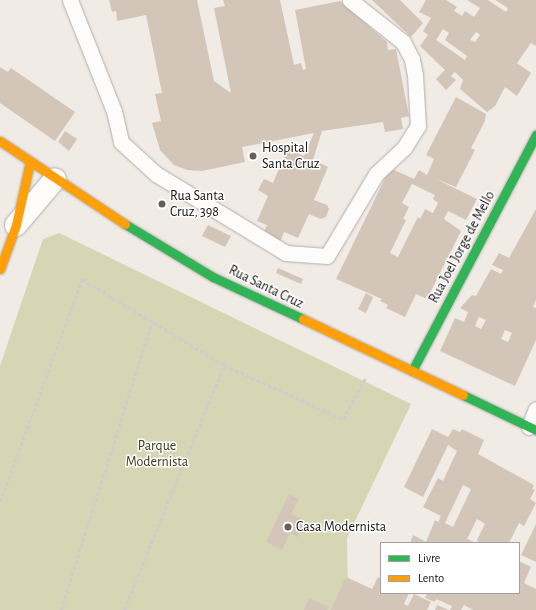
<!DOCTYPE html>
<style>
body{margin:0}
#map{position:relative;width:536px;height:610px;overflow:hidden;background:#f1ebe6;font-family:"Alegreya Sans",sans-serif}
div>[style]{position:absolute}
.green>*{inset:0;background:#d6d5b4}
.building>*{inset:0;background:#d3c6b9}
.path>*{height:2.5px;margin-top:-1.25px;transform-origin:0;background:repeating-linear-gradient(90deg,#cfcdcc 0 4px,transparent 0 6px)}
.roads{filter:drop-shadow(0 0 1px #b2aeaa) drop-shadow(0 0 1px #b2aeaa)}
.lane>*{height:15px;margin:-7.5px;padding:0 7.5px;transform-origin:7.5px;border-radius:7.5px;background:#fdfcfb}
.street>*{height:22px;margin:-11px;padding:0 11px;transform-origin:11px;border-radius:11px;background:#fdfcfb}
.fast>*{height:9px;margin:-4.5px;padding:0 4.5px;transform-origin:4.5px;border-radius:4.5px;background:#30b455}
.slow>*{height:9px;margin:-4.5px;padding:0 4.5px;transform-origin:4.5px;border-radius:4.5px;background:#ff9f0a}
.dots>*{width:11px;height:11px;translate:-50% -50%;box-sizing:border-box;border:2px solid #fff;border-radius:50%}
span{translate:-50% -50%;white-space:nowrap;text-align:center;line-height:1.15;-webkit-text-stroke:3px #fff;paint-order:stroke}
.poi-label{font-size:14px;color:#161310}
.left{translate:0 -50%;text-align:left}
.street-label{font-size:14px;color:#161310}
.park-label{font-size:14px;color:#393a19}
.legend{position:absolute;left:380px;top:542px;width:140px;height:52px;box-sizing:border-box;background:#fff;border:1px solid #a2a19f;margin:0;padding:5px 7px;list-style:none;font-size:12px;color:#161310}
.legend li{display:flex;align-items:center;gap:8px;height:20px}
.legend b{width:20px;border:1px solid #a2a19f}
</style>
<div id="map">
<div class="green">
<i style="clip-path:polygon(59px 233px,411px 404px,347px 538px,348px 595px,338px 610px,0 610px,0 366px,43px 239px)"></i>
</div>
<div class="building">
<i style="clip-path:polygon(109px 0,197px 0,214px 81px,231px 93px,214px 8px,225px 6px,223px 0,280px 0,294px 65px,301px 63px,303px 70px,306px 69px,295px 10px,340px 1px,387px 42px,388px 50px,396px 49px,409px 116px,401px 118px,403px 129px,385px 132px,383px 122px,322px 131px,313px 160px,328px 167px,314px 200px,327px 205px,329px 209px,326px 217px,321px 219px,309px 214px,298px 238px,284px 232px,280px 242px,263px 234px,267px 225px,257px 221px,268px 196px,258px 190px,264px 179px,273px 183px,287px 149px,304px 156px,314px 133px,242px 147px,245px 162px,202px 171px,187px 170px,174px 165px,160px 150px,152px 123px,161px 121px,155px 94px,162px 93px,146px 15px,117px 21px,116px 11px,112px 12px)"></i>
<i style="clip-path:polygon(372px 0,400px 0,423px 23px,411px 37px)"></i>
<i style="clip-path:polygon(evenodd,426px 0,446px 0,457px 7px,454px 11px,462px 16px,465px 11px,474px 17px,480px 8px,467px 0,488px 0,506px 12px,508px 8px,495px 0,536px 0,536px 46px,531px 43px,517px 63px,531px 73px,517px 96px,505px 87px,495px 106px,487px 112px,460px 89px,463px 80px,455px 72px,451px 76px,456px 80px,446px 90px,436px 79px,445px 70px,420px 46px,428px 35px,423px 31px,431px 18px,419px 12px,426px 0,443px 29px,449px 33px,445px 40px,467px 56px,465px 60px,436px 40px,443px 29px,426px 0,476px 32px,480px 35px,475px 42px,470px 40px,476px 32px)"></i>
<i style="clip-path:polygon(0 67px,8px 72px,11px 68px,75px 112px,55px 141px,0 103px)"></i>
<i style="clip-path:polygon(evenodd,456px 97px,486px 114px,485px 121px,471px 148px,475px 150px,456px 187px,436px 179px,477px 199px,466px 220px,448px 211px,444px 219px,461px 231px,427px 299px,416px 294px,405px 317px,386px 308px,388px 305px,380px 301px,382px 299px,336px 279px,390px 168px,414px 179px,419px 170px,427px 175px,434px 159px,426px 155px,456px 97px,412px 184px,435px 195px,433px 199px,438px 203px,433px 213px,425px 209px,420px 219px,418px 217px,398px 257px,390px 253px,406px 220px,403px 219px,409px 207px,402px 203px,412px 184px)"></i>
<i style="clip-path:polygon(65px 131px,77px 139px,69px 151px,58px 142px)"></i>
<i style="clip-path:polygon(evenodd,536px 209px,536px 300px,533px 307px,536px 308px,536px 340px,515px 386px,440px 351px,455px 318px,464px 322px,468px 312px,460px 308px,472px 295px,476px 296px,491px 269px,501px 274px,503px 270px,492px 265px,499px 253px,509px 258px,536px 209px,479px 317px,486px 320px,481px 329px,475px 326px,479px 317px,536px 209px,505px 330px,512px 333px,508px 342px,501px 339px,505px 330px)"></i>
<i style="clip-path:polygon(208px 225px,231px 236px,225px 247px,202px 236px)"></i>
<i style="clip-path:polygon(278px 268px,303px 279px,301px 284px,276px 273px)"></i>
<i style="clip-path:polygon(366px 293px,373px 297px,366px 313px,358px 309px)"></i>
<i style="clip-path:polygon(evenodd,432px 429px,448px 437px,453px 429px,460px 432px,462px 429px,484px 440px,478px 454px,534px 485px,532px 489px,535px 490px,530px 499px,536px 503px,524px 526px,519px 523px,509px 543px,480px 543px,477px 540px,485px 524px,477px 519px,467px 539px,476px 543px,410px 543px,413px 535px,426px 542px,435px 520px,438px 522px,441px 516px,423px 507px,438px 478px,443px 481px,457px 451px,448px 445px,423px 497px,404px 487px,432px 429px,463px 485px,471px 489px,453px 527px,445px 523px,463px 485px)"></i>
<i style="clip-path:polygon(289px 494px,299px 499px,291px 514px,306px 521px,298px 537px,290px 533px,282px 550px,266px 542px)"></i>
<i style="clip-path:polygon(536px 524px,536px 562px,521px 555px)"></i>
<i style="clip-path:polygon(519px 561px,531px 567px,524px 583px,536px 589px,536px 610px,473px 610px,464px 605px,461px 610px,450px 610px,452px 606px,436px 599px,435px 602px,425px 598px,427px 593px,519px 593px)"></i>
<i style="clip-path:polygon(346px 577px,372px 589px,378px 577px,381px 579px,381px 593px,409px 593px,404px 604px,408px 606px,414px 594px,431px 602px,427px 610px,331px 610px)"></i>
<i style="clip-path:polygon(309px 598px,329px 607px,327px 610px,304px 610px)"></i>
<i style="clip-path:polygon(437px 605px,449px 610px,435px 610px)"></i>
</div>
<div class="path">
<i style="left:0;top:502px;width:238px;rotate:-69.8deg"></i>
<i style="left:82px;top:279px;width:166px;rotate:31.2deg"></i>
<i style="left:224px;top:365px;width:131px;rotate:24.4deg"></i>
<i style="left:343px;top:419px;width:48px;rotate:-61.3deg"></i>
<i style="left:61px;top:610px;width:302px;rotate:-72.5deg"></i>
<i style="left:124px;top:610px;width:265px;rotate:-67.8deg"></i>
</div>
<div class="roads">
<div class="lane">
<i style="left:70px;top:0;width:119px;rotate:68.4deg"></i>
<i style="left:114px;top:111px;width:32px;rotate:77deg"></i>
<i style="left:121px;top:142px;width:47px;rotate:42.4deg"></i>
<i style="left:156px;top:174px;width:152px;rotate:31.3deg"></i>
<i style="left:286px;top:253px;width:41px;rotate:4.2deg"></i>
<i style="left:327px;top:256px;width:96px;rotate:-59.1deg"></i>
<i style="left:376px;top:174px;width:38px;rotate:-43deg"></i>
<i style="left:404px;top:148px;width:26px;rotate:-58deg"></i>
<i style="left:418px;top:126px;width:51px;rotate:-93.4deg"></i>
<i style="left:415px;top:75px;width:16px;rotate:-101deg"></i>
<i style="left:412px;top:59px;width:19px;rotate:-118deg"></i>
<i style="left:403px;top:42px;width:68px;rotate:-141.6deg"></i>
<i style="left:529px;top:427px;width:19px;rotate:-69deg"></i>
</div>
<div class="street">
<i style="left:16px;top:225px;width:60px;rotate:-49.7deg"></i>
</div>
<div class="fast">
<i style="left:125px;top:224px;width:103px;rotate:31.1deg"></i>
<i style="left:213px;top:277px;width:99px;rotate:25deg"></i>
<i style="left:412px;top:371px;width:267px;rotate:-62.3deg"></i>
<i style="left:463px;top:395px;width:81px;rotate:25.6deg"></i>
</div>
<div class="slow">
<i style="left:0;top:141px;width:150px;rotate:33.6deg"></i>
<i style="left:0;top:269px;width:47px;rotate:-70deg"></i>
<i style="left:16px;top:225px;width:65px;rotate:-77.5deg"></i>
<i style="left:303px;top:319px;width:177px;rotate:25.4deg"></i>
</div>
</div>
<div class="dots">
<i style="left:253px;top:156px;background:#635f5b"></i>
<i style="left:162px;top:204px;background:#635f5b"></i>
<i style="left:288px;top:527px;background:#635f5b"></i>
</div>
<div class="poi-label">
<span class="left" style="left:262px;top:156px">Hospital<br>Santa Cruz</span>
<span class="left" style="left:170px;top:204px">Rua Santa<br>Cruz, 398</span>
<span class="left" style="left:296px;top:527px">Casa Modernista</span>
</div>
<div class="street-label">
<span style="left:462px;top:247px;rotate:-62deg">Rua Joel Jorge de Mello</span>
<span style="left:266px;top:287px;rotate:26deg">Rua Santa Cruz</span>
</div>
<div class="park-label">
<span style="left:157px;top:454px">Parque<br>Modernista</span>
</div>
<ul class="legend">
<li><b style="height:5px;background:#30b455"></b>Livre</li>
<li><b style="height:5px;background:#ff9f0a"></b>Lento</li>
</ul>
</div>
